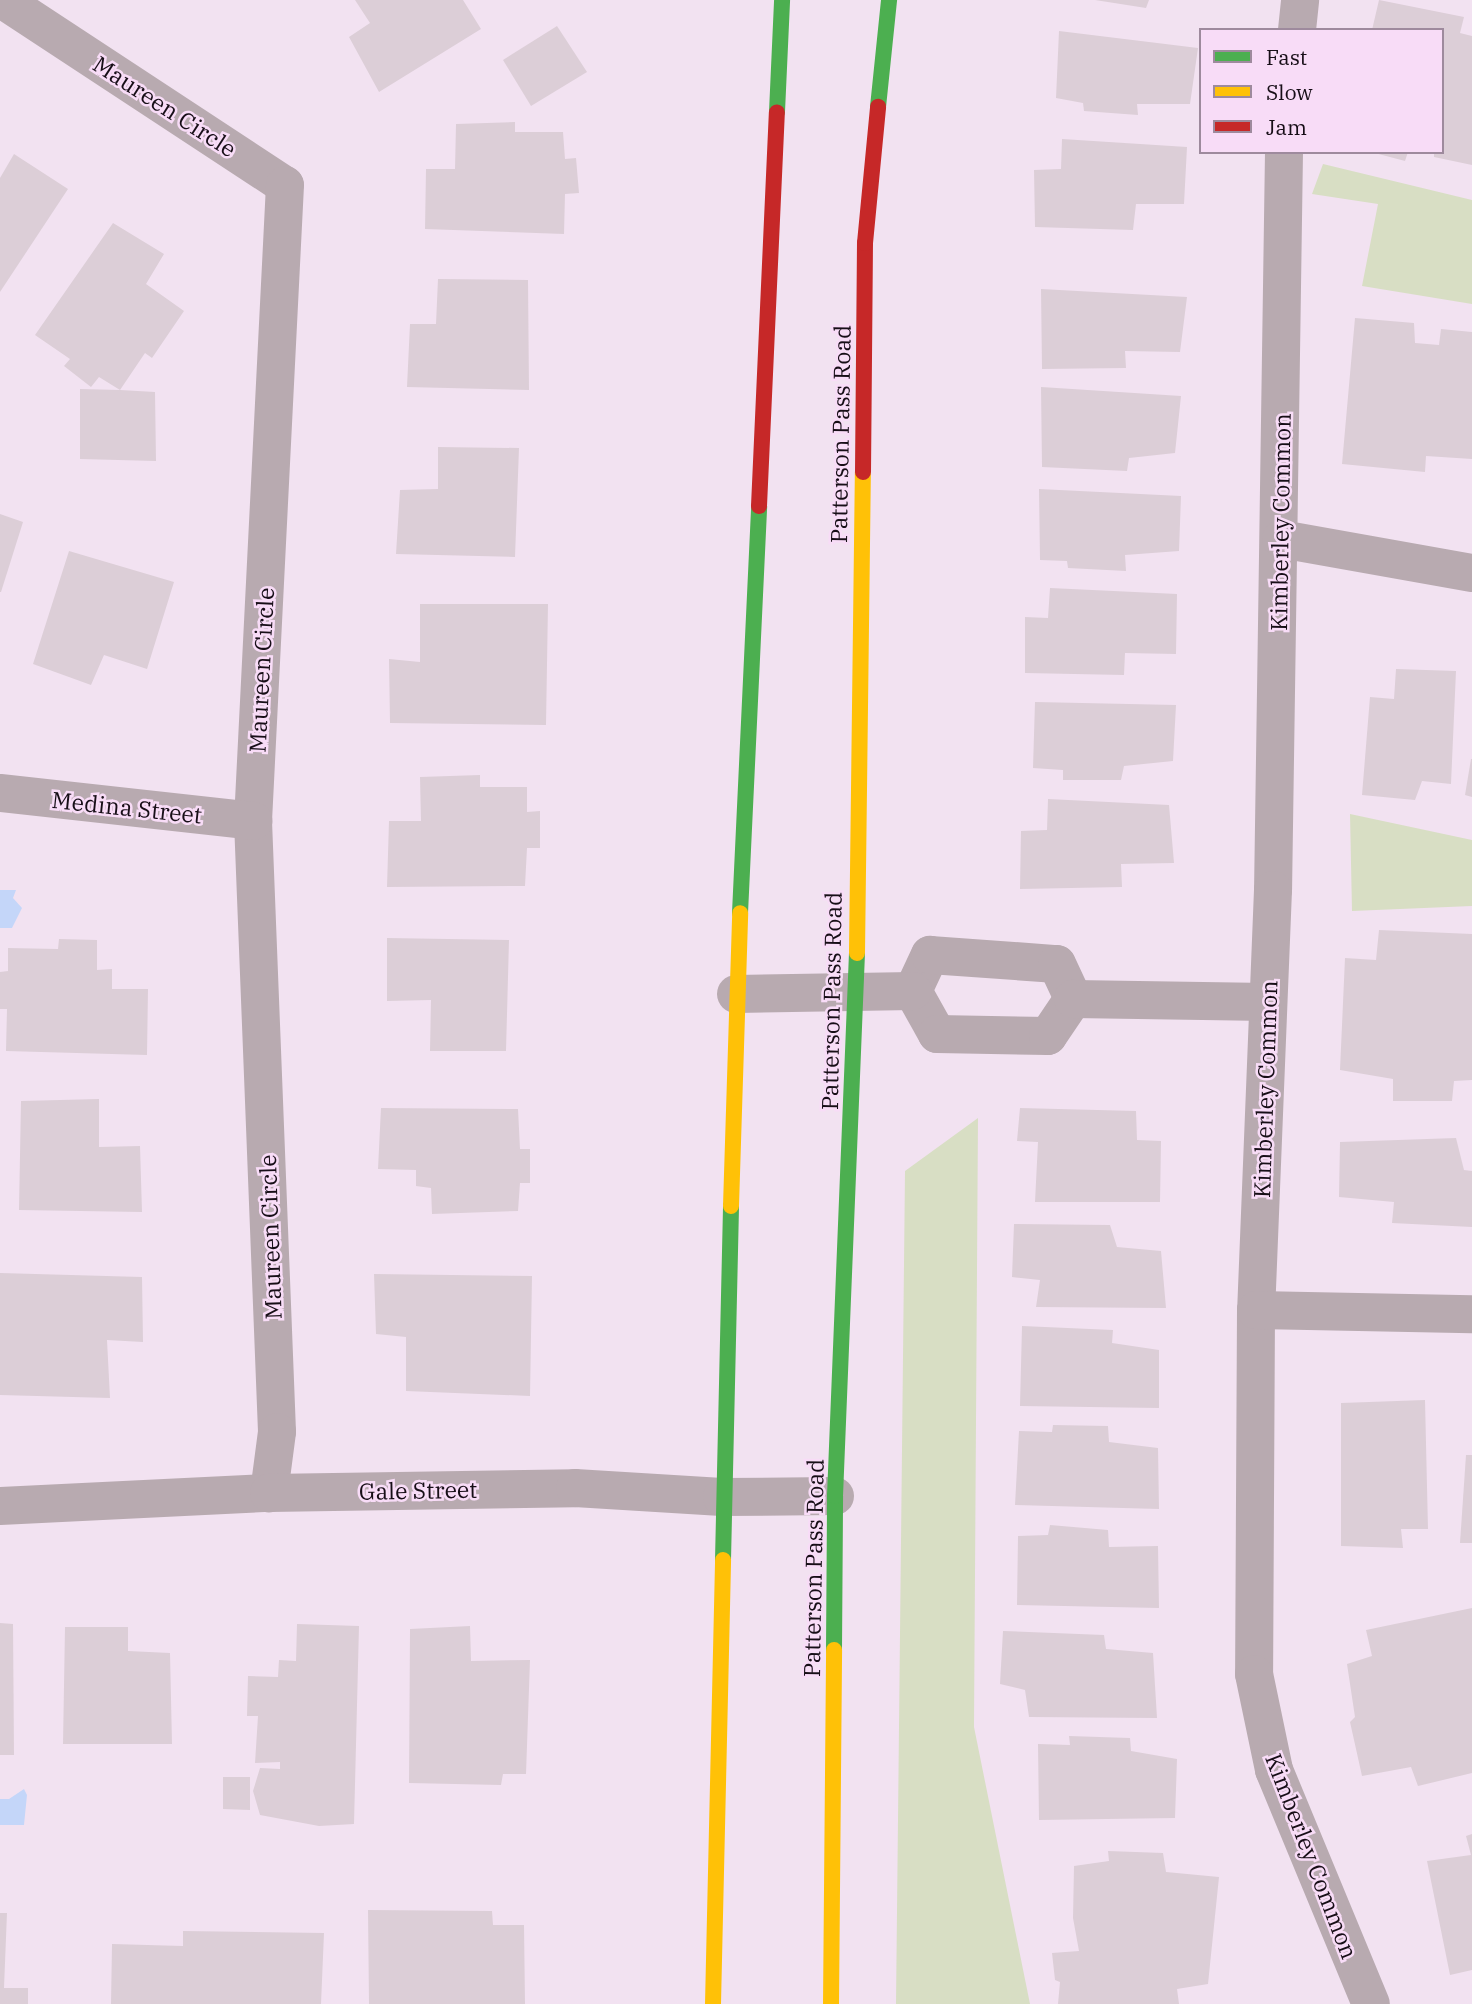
<!DOCTYPE html>
<style>
body{margin:0}
#map{position:relative;width:1472px;height:2004px;overflow:hidden;background:#f2e2f1;font-family:"IBM Plex Serif",serif}
div>[style]{position:absolute}
.green>*{inset:0;background:#d8dec4}
.water>*{inset:0;background:#c4d6f9}
.building>*{inset:0;background:#dcced7}
.street>*{height:38px;margin:-19px;padding:0 19px;transform-origin:19px;border-radius:19px;background:#b8aab0}
.fast>*{height:16px;margin:-8px;padding:0 8px;transform-origin:8px;border-radius:8px;background:#4caf50}
.slow>*{height:16px;margin:-8px;padding:0 8px;transform-origin:8px;border-radius:8px;background:#ffc107}
.jam>*{height:16px;margin:-8px;padding:0 8px;transform-origin:8px;border-radius:8px;background:#c62828}
span{translate:-50% -50%;white-space:nowrap;text-align:center;line-height:1.15;-webkit-text-stroke:5px #f8dcf7;paint-order:stroke}
.street-label{font-size:23px;color:#170e17}
.legend{position:absolute;left:1199px;top:28px;width:245px;height:126px;box-sizing:border-box;background:#f8dcf7;border:2px solid #9e8a9d;margin:0;padding:9px 12px;list-style:none;font-size:21px;color:#170e17}
.legend li{display:flex;align-items:center;gap:14px;height:35px}
.legend b{width:35px;border:2px solid #9e8a9d}
</style>
<div id="map">
<div class="green">
<i style="clip-path:polygon(1323px 164px,1472px 200px,1472px 304px,1362px 286px,1378px 204px,1312px 194px)"></i>
<i style="clip-path:polygon(1350px 814px,1472px 840px,1472px 906px,1352px 911px)"></i>
<i style="clip-path:polygon(978px 1118px,974px 1727px,1030px 2004px,896px 2004px,905px 1171px)"></i>
</div>
<div class="water">
<i style="clip-path:polygon(0 890px,16px 890px,13px 898px,22px 908px,12px 928px,0 928px)"></i>
<i style="clip-path:polygon(24px 1789px,27px 1795px,24px 1825px,0 1825px,0 1799px,9px 1799px)"></i>
</div>
<div class="building">
<i style="clip-path:polygon(355px 0,463px 0,481px 29px,379px 92px,349px 37px,370px 23px)"></i>
<i style="clip-path:polygon(1095px 0,1149px 0,1146px 8px)"></i>
<i style="clip-path:polygon(1379px 0,1464px 17px,1460px 33px,1472px 36px,1472px 165px,1434px 157px,1434px 152px,1442px 152px,1442px 30px,1372px 30px)"></i>
<i style="clip-path:polygon(557px 26px,587px 72px,531px 106px,503px 60px)"></i>
<i style="clip-path:polygon(1059px 31px,1198px 48px,1190px 104px,1137px 104px,1138px 115px,1084px 111px,1083px 103px,1056px 98px)"></i>
<i style="clip-path:polygon(515px 122px,515px 132px,563px 132px,565px 159px,576px 158px,579px 193px,565px 194px,564px 234px,425px 229px,426px 169px,455px 169px,456px 124px)"></i>
<i style="clip-path:polygon(1062px 139px,1187px 147px,1184px 204px,1136px 204px,1133px 230px,1035px 227px,1034px 170px,1061px 169px)"></i>
<i style="clip-path:polygon(1371px 152px,1408px 152px,1405px 161px)"></i>
<i style="clip-path:polygon(14px 154px,68px 189px,0 292px,0 178px)"></i>
<i style="clip-path:polygon(113px 223px,164px 254px,146px 284px,184px 311px,152px 358px,145px 353px,120px 390px,155px 392px,156px 461px,80px 459px,80px 389px,120px 390px,99px 377px,91px 387px,64px 366px,70px 359px,35px 335px)"></i>
<i style="clip-path:polygon(438px 279px,528px 280px,529px 390px,407px 387px,410px 324px,436px 324px)"></i>
<i style="clip-path:polygon(1041px 289px,1187px 297px,1180px 352px,1125px 351px,1126px 368px,1042px 369px)"></i>
<i style="clip-path:polygon(1355px 318px,1414px 323px,1415px 343px,1439px 345px,1441px 329px,1472px 332px,1472px 459px,1426px 456px,1425px 472px,1342px 464px)"></i>
<i style="clip-path:polygon(1041px 387px,1181px 396px,1175px 453px,1129px 458px,1127px 471px,1042px 467px)"></i>
<i style="clip-path:polygon(438px 447px,519px 448px,515px 557px,396px 554px,400px 490px,438px 489px)"></i>
<i style="clip-path:polygon(1039px 489px,1181px 496px,1179px 551px,1125px 555px,1126px 571px,1068px 568px,1067px 561px,1040px 560px)"></i>
<i style="clip-path:polygon(0 514px,23px 522px,1px 592px,0 592px)"></i>
<i style="clip-path:polygon(69px 551px,174px 582px,147px 669px,104px 655px,91px 685px,33px 664px)"></i>
<i style="clip-path:polygon(1050px 588px,1177px 594px,1176px 654px,1125px 653px,1124px 675px,1025px 673px,1025px 617px,1048px 618px)"></i>
<i style="clip-path:polygon(420px 604px,548px 604px,546px 725px,390px 723px,389px 659px,420px 662px)"></i>
<i style="clip-path:polygon(1396px 669px,1456px 671px,1451px 784px,1422px 781px,1415px 800px,1362px 795px,1370px 697px,1394px 699px)"></i>
<i style="clip-path:polygon(1035px 702px,1176px 705px,1173px 761px,1124px 766px,1121px 780px,1063px 780px,1063px 770px,1033px 768px)"></i>
<i style="clip-path:polygon(1471px 759px,1472px 759px,1472px 797px,1465px 795px)"></i>
<i style="clip-path:polygon(480px 775px,480px 787px,527px 787px,527px 812px,540px 811px,540px 848px,527px 848px,525px 886px,387px 887px,389px 821px,421px 821px,420px 777px)"></i>
<i style="clip-path:polygon(1048px 799px,1169px 805px,1174px 863px,1121px 864px,1122px 887px,1020px 889px,1021px 831px,1047px 830px)"></i>
<i style="clip-path:polygon(1379px 930px,1472px 934px,1472px 1080px,1454px 1081px,1452px 1101px,1393px 1101px,1393px 1079px,1340px 1070px,1345px 958px,1376px 960px)"></i>
<i style="clip-path:polygon(387px 938px,509px 940px,506px 1051px,430px 1051px,431px 1000px,387px 1001px)"></i>
<i style="clip-path:polygon(59px 939px,97px 940px,97px 970px,112px 969px,112px 989px,148px 989px,147px 1055px,6px 1051px,7px 1009px,0 1009px,0 972px,8px 971px,8px 948px,58px 949px)"></i>
<i style="clip-path:polygon(99px 1099px,99px 1147px,140px 1146px,142px 1212px,19px 1210px,21px 1101px)"></i>
<i style="clip-path:polygon(381px 1108px,518px 1109px,520px 1149px,530px 1149px,530px 1183px,520px 1183px,518px 1211px,432px 1214px,431px 1188px,416px 1186px,416px 1170px,378px 1169px)"></i>
<i style="clip-path:polygon(1020px 1108px,1136px 1111px,1137px 1140px,1161px 1141px,1160px 1202px,1035px 1202px,1038px 1142px,1017px 1141px)"></i>
<i style="clip-path:polygon(1456px 1138px,1464px 1170px,1472px 1171px,1472px 1227px,1392px 1223px,1394px 1202px,1339px 1197px,1340px 1142px)"></i>
<i style="clip-path:polygon(1014px 1224px,1110px 1225px,1117px 1247px,1161px 1251px,1166px 1308px,1036px 1307px,1040px 1280px,1012px 1277px)"></i>
<i style="clip-path:polygon(0 1273px,142px 1277px,143px 1342px,107px 1340px,110px 1398px,0 1395px)"></i>
<i style="clip-path:polygon(374px 1274px,532px 1276px,530px 1396px,406px 1391px,406px 1337px,376px 1334px)"></i>
<i style="clip-path:polygon(1022px 1326px,1113px 1330px,1112px 1343px,1159px 1350px,1159px 1408px,1020px 1406px)"></i>
<i style="clip-path:polygon(1425px 1400px,1428px 1529px,1401px 1529px,1403px 1548px,1341px 1546px,1341px 1403px)"></i>
<i style="clip-path:polygon(1053px 1425px,1108px 1426px,1109px 1442px,1158px 1448px,1159px 1509px,1015px 1505px,1019px 1431px,1052px 1432px)"></i>
<i style="clip-path:polygon(1466px 1455px,1472px 1455px,1472px 1543px,1460px 1543px)"></i>
<i style="clip-path:polygon(1050px 1525px,1108px 1530px,1109px 1547px,1158px 1546px,1159px 1608px,1017px 1605px,1018px 1536px,1048px 1535px)"></i>
<i style="clip-path:polygon(1472px 1608px,1472px 1773px,1418px 1786px,1411px 1767px,1362px 1776px,1350px 1722px,1355px 1717px,1347px 1664px,1372px 1656px,1366px 1630px)"></i>
<i style="clip-path:polygon(0 1623px,13px 1624px,14px 1755px,0 1755px)"></i>
<i style="clip-path:polygon(297px 1624px,359px 1626px,354px 1824px,319px 1826px,260px 1815px,253px 1791px,260px 1768px,280px 1769px,280px 1762px,255px 1763px,258px 1716px,247px 1716px,248px 1676px,278px 1677px,279px 1660px,296px 1661px)"></i>
<i style="clip-path:polygon(470px 1626px,471px 1661px,530px 1660px,526px 1774px,503px 1774px,501px 1785px,409px 1783px,410px 1629px)"></i>
<i style="clip-path:polygon(65px 1627px,128px 1627px,128px 1651px,170px 1653px,172px 1744px,63px 1744px)"></i>
<i style="clip-path:polygon(1003px 1631px,1104px 1635px,1106px 1649px,1153px 1653px,1157px 1718px,1029px 1717px,1025px 1690px,1000px 1684px)"></i>
<i style="clip-path:polygon(1069px 1736px,1130px 1738px,1131px 1751px,1177px 1759px,1175px 1818px,1039px 1820px,1038px 1744px,1070px 1745px)"></i>
<i style="clip-path:polygon(223px 1777px,250px 1777px,250px 1810px,223px 1809px)"></i>
<i style="clip-path:polygon(1472px 1834px,1472px 1970px,1450px 1975px,1427px 1861px,1471px 1855px,1466px 1836px)"></i>
<i style="clip-path:polygon(1108px 1851px,1163px 1853px,1166px 1872px,1219px 1877px,1208px 1984px,1177px 1989px,1179px 2004px,1058px 2004px,1060px 1982px,1055px 1980px,1052px 1953px,1079px 1951px,1073px 1918px,1074px 1866px,1109px 1861px)"></i>
<i style="clip-path:polygon(368px 1910px,492px 1911px,493px 1925px,524px 1925px,525px 2004px,369px 2004px)"></i>
<i style="clip-path:polygon(0 1913px,7px 1913px,4px 1988px,28px 1988px,28px 2004px,0 2004px)"></i>
<i style="clip-path:polygon(183px 1931px,324px 1933px,321px 2004px,111px 2004px,112px 1944px,183px 1946px)"></i>
</div>
<div class="street">
<i style="left:3px;top:0;width:337px;rotate:33.3deg"></i>
<i style="left:285px;top:185px;width:637px;rotate:92.88deg"></i>
<i style="left:253px;top:821px;width:611px;rotate:87.75deg"></i>
<i style="left:277px;top:1432px;width:62px;rotate:97.5deg"></i>
<i style="left:1297px;top:30px;width:30px;rotate:-84deg"></i>
<i style="left:1284px;top:152px;width:738px;rotate:90.85deg"></i>
<i style="left:1273px;top:890px;width:420px;rotate:92.3deg"></i>
<i style="left:1256px;top:1310px;width:364px;rotate:90.3deg"></i>
<i style="left:1254px;top:1674px;width:98px;rotate:78.2deg"></i>
<i style="left:1274px;top:1770px;width:253px;rotate:67.5deg"></i>
<i style="left:1281px;top:539px;width:194px;rotate:10.1deg"></i>
<i style="left:0;top:793px;width:255px;rotate:6.3deg"></i>
<i style="left:913px;top:991px;width:40px;rotate:-65deg"></i>
<i style="left:930px;top:955px;width:127px;rotate:4.1deg"></i>
<i style="left:1057px;top:964px;width:38px;rotate:65deg"></i>
<i style="left:913px;top:991px;width:49px;rotate:60.8deg"></i>
<i style="left:937px;top:1034px;width:111px;rotate:1deg"></i>
<i style="left:1048px;top:1036px;width:45px;rotate:-56deg"></i>
<i style="left:736px;top:994px;width:177px;rotate:-1deg"></i>
<i style="left:1073px;top:999px;width:195px;rotate:0.9deg"></i>
<i style="left:1256px;top:1310px;width:216px;rotate:1.1deg"></i>
<i style="left:0;top:1506px;width:269px;rotate:-2.8deg"></i>
<i style="left:269px;top:1493px;width:306px;rotate:-0.9deg"></i>
<i style="left:575px;top:1488px;width:147px;rotate:3.5deg"></i>
<i style="left:722px;top:1497px;width:113px;rotate:-0.5deg"></i>
</div>
<div class="fast">
<i style="left:878px;top:107px;width:108px;rotate:-84.1deg"></i>
<i style="left:777px;top:112px;width:112px;rotate:-87.4deg"></i>
<i style="left:740px;top:913px;width:407px;rotate:-87.3deg"></i>
<i style="left:723px;top:1560px;width:354px;rotate:-88.7deg"></i>
<i style="left:834px;top:1650px;width:154px;rotate:-89.6deg"></i>
<i style="left:835px;top:1496px;width:543px;rotate:-87.68deg"></i>
</div>
<div class="slow">
<i style="left:857px;top:953px;width:481px;rotate:-89.3deg"></i>
<i style="left:731px;top:1206px;width:293px;rotate:-88.2deg"></i>
<i style="left:713px;top:2004px;width:444px;rotate:-88.7deg"></i>
<i style="left:831px;top:2004px;width:354px;rotate:-89.5deg"></i>
</div>
<div class="jam">
<i style="left:863px;top:472px;width:229px;rotate:-89.5deg"></i>
<i style="left:865px;top:243px;width:137px;rotate:-84.5deg"></i>
<i style="left:759px;top:506px;width:394px;rotate:-87.4deg"></i>
</div>
<div class="street-label">
<span style="left:165px;top:106px;rotate:33deg">Maureen Circle</span>
<span style="left:840px;top:434px;rotate:-89deg">Patterson Pass Road</span>
<span style="left:1280px;top:522px;rotate:-89deg">Kimberley Common</span>
<span style="left:261px;top:670px;rotate:-87deg">Maureen Circle</span>
<span style="left:127px;top:807px;rotate:6deg">Medina Street</span>
<span style="left:831px;top:1001px;rotate:-89deg">Patterson Pass Road</span>
<span style="left:1265px;top:1089px;rotate:-88deg">Kimberley Common</span>
<span style="left:270px;top:1237px;rotate:-92deg">Maureen Circle</span>
<span style="left:418px;top:1490px;rotate:-1deg">Gale Street</span>
<span style="left:813px;top:1568px;rotate:-89deg">Patterson Pass Road</span>
<span style="left:1312px;top:1856px;rotate:69deg">Kimberley Common</span>
</div>
<ul class="legend">
<li><b style="height:9px;background:#4caf50"></b>Fast</li>
<li><b style="height:9px;background:#ffc107"></b>Slow</li>
<li><b style="height:9px;background:#c62828"></b>Jam</li>
</ul>
</div>
